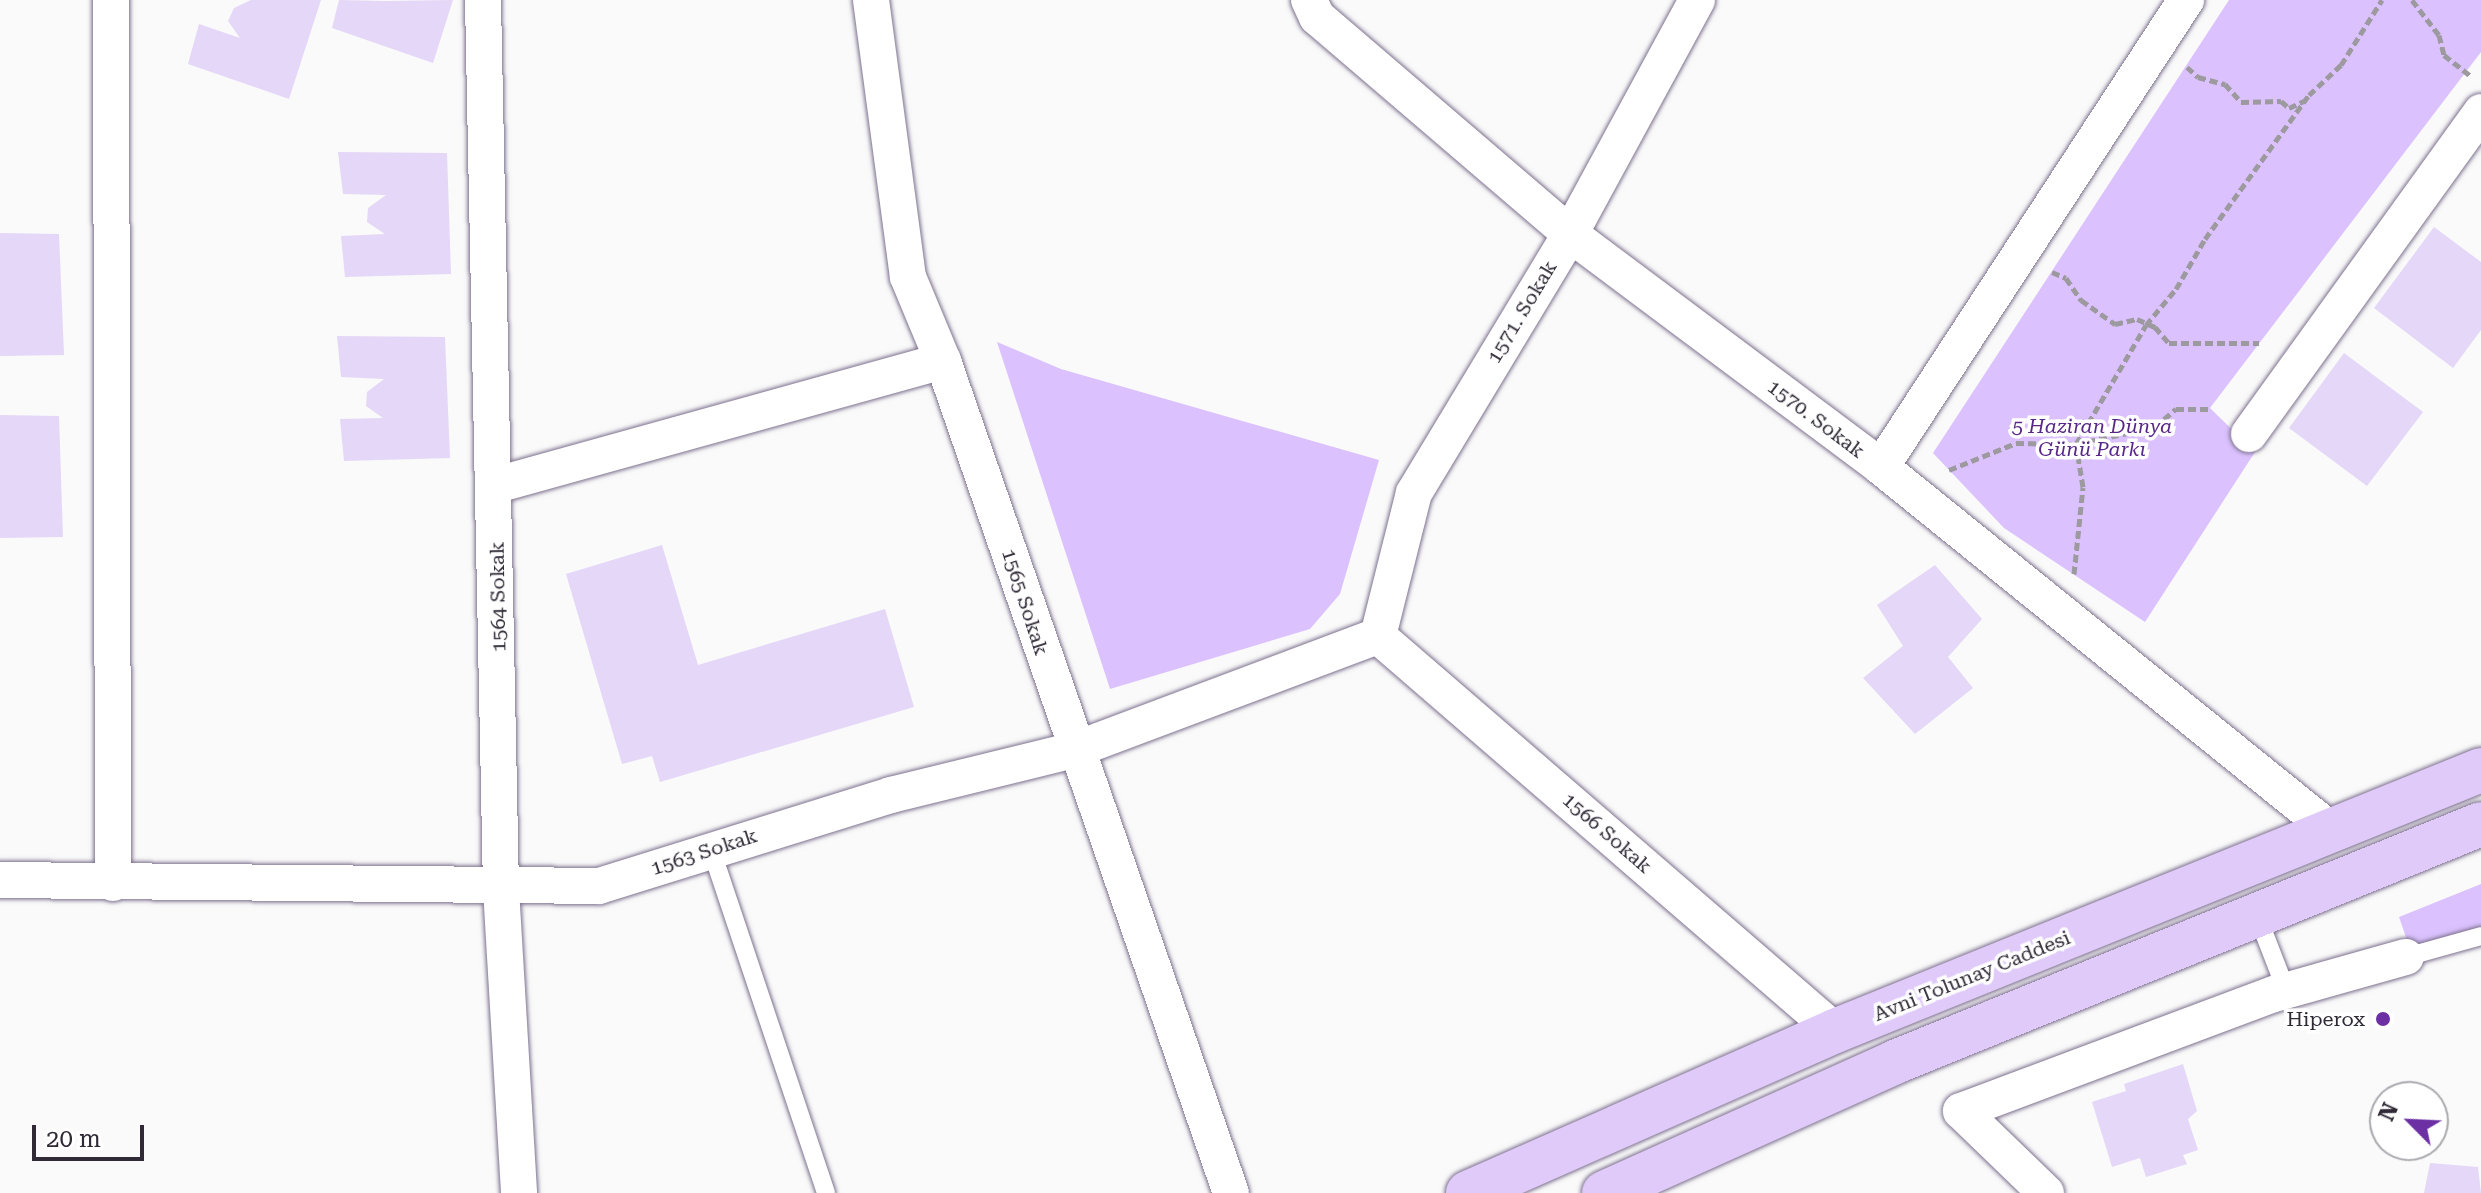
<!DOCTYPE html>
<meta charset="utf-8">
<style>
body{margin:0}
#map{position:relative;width:2481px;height:1193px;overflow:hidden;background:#fafafa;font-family:"Roboto Serif",serif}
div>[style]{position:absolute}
.green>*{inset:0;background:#dbc2fe}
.building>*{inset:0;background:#e4d7f7}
.path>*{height:5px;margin-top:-2.5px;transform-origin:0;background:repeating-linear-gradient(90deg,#9c999f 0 8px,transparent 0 12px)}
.roads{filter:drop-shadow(0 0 2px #7d718e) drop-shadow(0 0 2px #7d718e)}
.service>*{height:18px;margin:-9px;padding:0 9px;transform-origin:9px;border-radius:9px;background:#fff}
.minor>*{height:36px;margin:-18px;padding:0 18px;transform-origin:18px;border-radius:18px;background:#fff}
.primary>*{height:44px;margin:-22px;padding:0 22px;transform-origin:22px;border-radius:22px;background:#dfcaf9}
.dots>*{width:22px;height:22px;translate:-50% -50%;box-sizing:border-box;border:4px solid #fff;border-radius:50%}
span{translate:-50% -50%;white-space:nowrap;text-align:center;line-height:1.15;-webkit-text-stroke:7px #fff;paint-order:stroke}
.street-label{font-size:20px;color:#2f2a36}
.park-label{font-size:20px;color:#592788;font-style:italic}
.poi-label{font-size:20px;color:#2f2a36}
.right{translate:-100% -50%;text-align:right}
.north{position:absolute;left:2369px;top:1081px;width:80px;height:80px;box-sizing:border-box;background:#fff;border:2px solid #acaaaf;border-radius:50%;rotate:294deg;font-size:22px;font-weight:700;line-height:32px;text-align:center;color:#2f2a36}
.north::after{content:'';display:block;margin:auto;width:28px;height:36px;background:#6c2fa4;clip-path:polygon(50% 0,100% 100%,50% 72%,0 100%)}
.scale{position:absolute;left:32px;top:1125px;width:112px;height:36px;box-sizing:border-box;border:4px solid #2f2a36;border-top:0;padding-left:10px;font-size:24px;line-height:28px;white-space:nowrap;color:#2f2a36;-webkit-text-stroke:6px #fff;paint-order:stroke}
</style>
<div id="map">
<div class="green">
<i style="clip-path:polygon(2229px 0,2481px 0,2481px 52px,2210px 408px,2255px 452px,2145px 622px,2004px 528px,1933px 453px)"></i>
<i style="clip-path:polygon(997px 342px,1061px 369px,1379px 460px,1340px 594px,1310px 629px,1110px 689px)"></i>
<i style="clip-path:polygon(2481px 884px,2481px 927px,2410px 949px,2399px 917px)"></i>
</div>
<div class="building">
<i style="clip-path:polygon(251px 0,321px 0,289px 99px,188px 64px,199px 24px,240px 38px,228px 21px,234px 8px)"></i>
<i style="clip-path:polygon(339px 0,384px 1px,453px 0,433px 63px,332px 28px)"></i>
<i style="clip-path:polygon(338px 152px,447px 153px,451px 274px,345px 277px,341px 236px,385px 234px,367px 222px,368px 208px,386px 195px,343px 194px)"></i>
<i style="clip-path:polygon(2434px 227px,2481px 262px,2481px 330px,2453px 368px,2374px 308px)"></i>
<i style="clip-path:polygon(0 233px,59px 234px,64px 355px,0 356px)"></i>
<i style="clip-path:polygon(337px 336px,445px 337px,450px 458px,344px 461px,340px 419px,383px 418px,366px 406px,367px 392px,384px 379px,341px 377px)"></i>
<i style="clip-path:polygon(2344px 353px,2423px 412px,2367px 486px,2289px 428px)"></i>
<i style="clip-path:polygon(0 415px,59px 416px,63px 537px,0 538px)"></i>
<i style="clip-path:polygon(662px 545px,698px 665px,885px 609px,914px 707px,660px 782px,652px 756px,622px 764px,566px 574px)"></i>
<i style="clip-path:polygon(1935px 565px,1982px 619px,1948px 657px,1973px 688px,1915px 734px,1863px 678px,1903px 646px,1877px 605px)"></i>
<i style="clip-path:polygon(2183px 1064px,2197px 1111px,2188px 1119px,2198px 1150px,2183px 1155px,2187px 1164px,2146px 1177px,2140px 1158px,2112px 1167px,2092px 1102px,2126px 1091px,2124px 1084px)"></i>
<i style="clip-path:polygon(2430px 1163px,2478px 1167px,2481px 1193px,2424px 1193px)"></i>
</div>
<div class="path">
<i style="left:2412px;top:0;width:44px;rotate:52.4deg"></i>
<i style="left:2439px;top:35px;width:21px;rotate:76deg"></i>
<i style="left:2444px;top:55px;width:34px;rotate:38deg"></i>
<i style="left:2187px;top:67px;width:15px;rotate:42deg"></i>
<i style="left:2198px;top:77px;width:28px;rotate:15deg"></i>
<i style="left:2225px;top:84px;width:24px;rotate:48deg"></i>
<i style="left:2241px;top:102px;width:40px;rotate:-1.4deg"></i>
<i style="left:2281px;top:101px;width:11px;rotate:41deg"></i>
<i style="left:2289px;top:108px;width:17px;rotate:-25deg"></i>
<i style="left:2052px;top:272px;width:15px;rotate:23deg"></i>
<i style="left:2066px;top:278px;width:27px;rotate:56deg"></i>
<i style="left:2081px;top:300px;width:42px;rotate:35.2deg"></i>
<i style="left:2115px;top:324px;width:23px;rotate:-13deg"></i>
<i style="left:2137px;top:319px;width:20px;rotate:24deg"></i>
<i style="left:2155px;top:327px;width:21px;rotate:49deg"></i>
<i style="left:2169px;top:343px;width:90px"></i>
<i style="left:1949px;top:470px;width:72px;rotate:-21.9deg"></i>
<i style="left:2016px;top:443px;width:60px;rotate:1deg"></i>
<i style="left:2076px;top:444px;width:81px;rotate:-12.1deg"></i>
<i style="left:2155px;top:427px;width:28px;rotate:-41deg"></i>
<i style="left:2176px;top:409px;width:34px"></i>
<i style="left:2074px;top:574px;width:87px;rotate:-84.1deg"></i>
<i style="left:2083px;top:487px;width:44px;rotate:-99.2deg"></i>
<i style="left:2076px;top:444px;width:138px;rotate:-59.5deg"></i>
<i style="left:2146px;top:325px;width:47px;rotate:-50.2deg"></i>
<i style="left:2176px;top:289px;width:58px;rotate:-59.9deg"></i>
<i style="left:2205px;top:239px;width:178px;rotate:-54.2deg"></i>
<i style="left:2309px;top:95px;width:44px;rotate:-43.2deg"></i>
<i style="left:2341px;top:65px;width:77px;rotate:-57.8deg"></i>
</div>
<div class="roads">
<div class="service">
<i style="left:711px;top:849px;width:363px;rotate:71.5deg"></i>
<i style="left:2257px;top:915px;width:80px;rotate:68.9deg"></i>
<i style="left:2406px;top:957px;width:78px;rotate:-15.6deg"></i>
</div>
<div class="minor">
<i style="left:111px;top:0;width:883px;rotate:89.87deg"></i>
<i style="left:483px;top:0;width:889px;rotate:88.84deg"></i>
<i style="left:501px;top:889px;width:305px;rotate:86.6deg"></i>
<i style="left:871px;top:0;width:279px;rotate:82.4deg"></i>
<i style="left:908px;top:277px;width:91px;rotate:67.4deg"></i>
<i style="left:943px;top:361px;width:880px;rotate:70.91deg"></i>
<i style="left:1309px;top:0;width:19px;rotate:65deg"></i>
<i style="left:1317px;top:17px;width:333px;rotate:40.6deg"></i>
<i style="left:1570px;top:234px;width:389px;rotate:36.8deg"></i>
<i style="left:1881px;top:467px;width:580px;rotate:38.91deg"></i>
<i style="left:2249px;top:434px;width:397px;rotate:-54.2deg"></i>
<i style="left:1881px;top:467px;width:558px;rotate:-56.85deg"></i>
<i style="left:496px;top:485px;width:464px;rotate:-15.5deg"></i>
<i style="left:1378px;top:636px;width:147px;rotate:-75.9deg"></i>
<i style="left:1414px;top:493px;width:302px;rotate:-58.9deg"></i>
<i style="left:1570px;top:234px;width:266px;rotate:-61.5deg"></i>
<i style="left:1378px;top:636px;width:604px;rotate:40.84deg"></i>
<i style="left:0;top:880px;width:599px;rotate:0.57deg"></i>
<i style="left:599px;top:886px;width:306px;rotate:-17.3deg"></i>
<i style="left:891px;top:795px;width:188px;rotate:-13.8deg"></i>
<i style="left:1074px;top:750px;width:325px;rotate:-20.6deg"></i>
<i style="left:2046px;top:1193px;width:118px;rotate:-136deg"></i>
<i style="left:1961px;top:1111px;width:334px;rotate:-20.5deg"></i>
<i style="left:2274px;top:994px;width:137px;rotate:-15.7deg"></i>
</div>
<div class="primary">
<i style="left:1468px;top:1193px;width:401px;rotate:-23.8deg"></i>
<i style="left:1835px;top:1031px;width:697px;rotate:-22deg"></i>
<i style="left:1604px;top:1193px;width:319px;rotate:-24.2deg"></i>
<i style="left:1895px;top:1062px;width:632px;rotate:-22.1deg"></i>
</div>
</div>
<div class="dots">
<i style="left:2383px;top:1019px;background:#6c2fa4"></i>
</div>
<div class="street-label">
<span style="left:1522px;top:312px;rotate:-59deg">1571. Sokak</span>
<span style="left:1816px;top:419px;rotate:37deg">1570. Sokak</span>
<span style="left:498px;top:597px;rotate:-91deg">1564 Sokak</span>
<span style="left:1025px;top:602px;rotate:72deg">1565 Sokak</span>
<span style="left:1607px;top:833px;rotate:41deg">1566 Sokak</span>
<span style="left:704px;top:852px;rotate:-18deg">1563 Sokak</span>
<span style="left:1972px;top:976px;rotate:-22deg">Avni Tolunay Caddesi</span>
</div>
<div class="park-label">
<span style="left:2092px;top:438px">5 Haziran Dünya<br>Günü Parkı</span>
</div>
<div class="poi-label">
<span class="right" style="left:2365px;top:1019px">Hiperox</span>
</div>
<div class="north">N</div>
<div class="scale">20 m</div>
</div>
